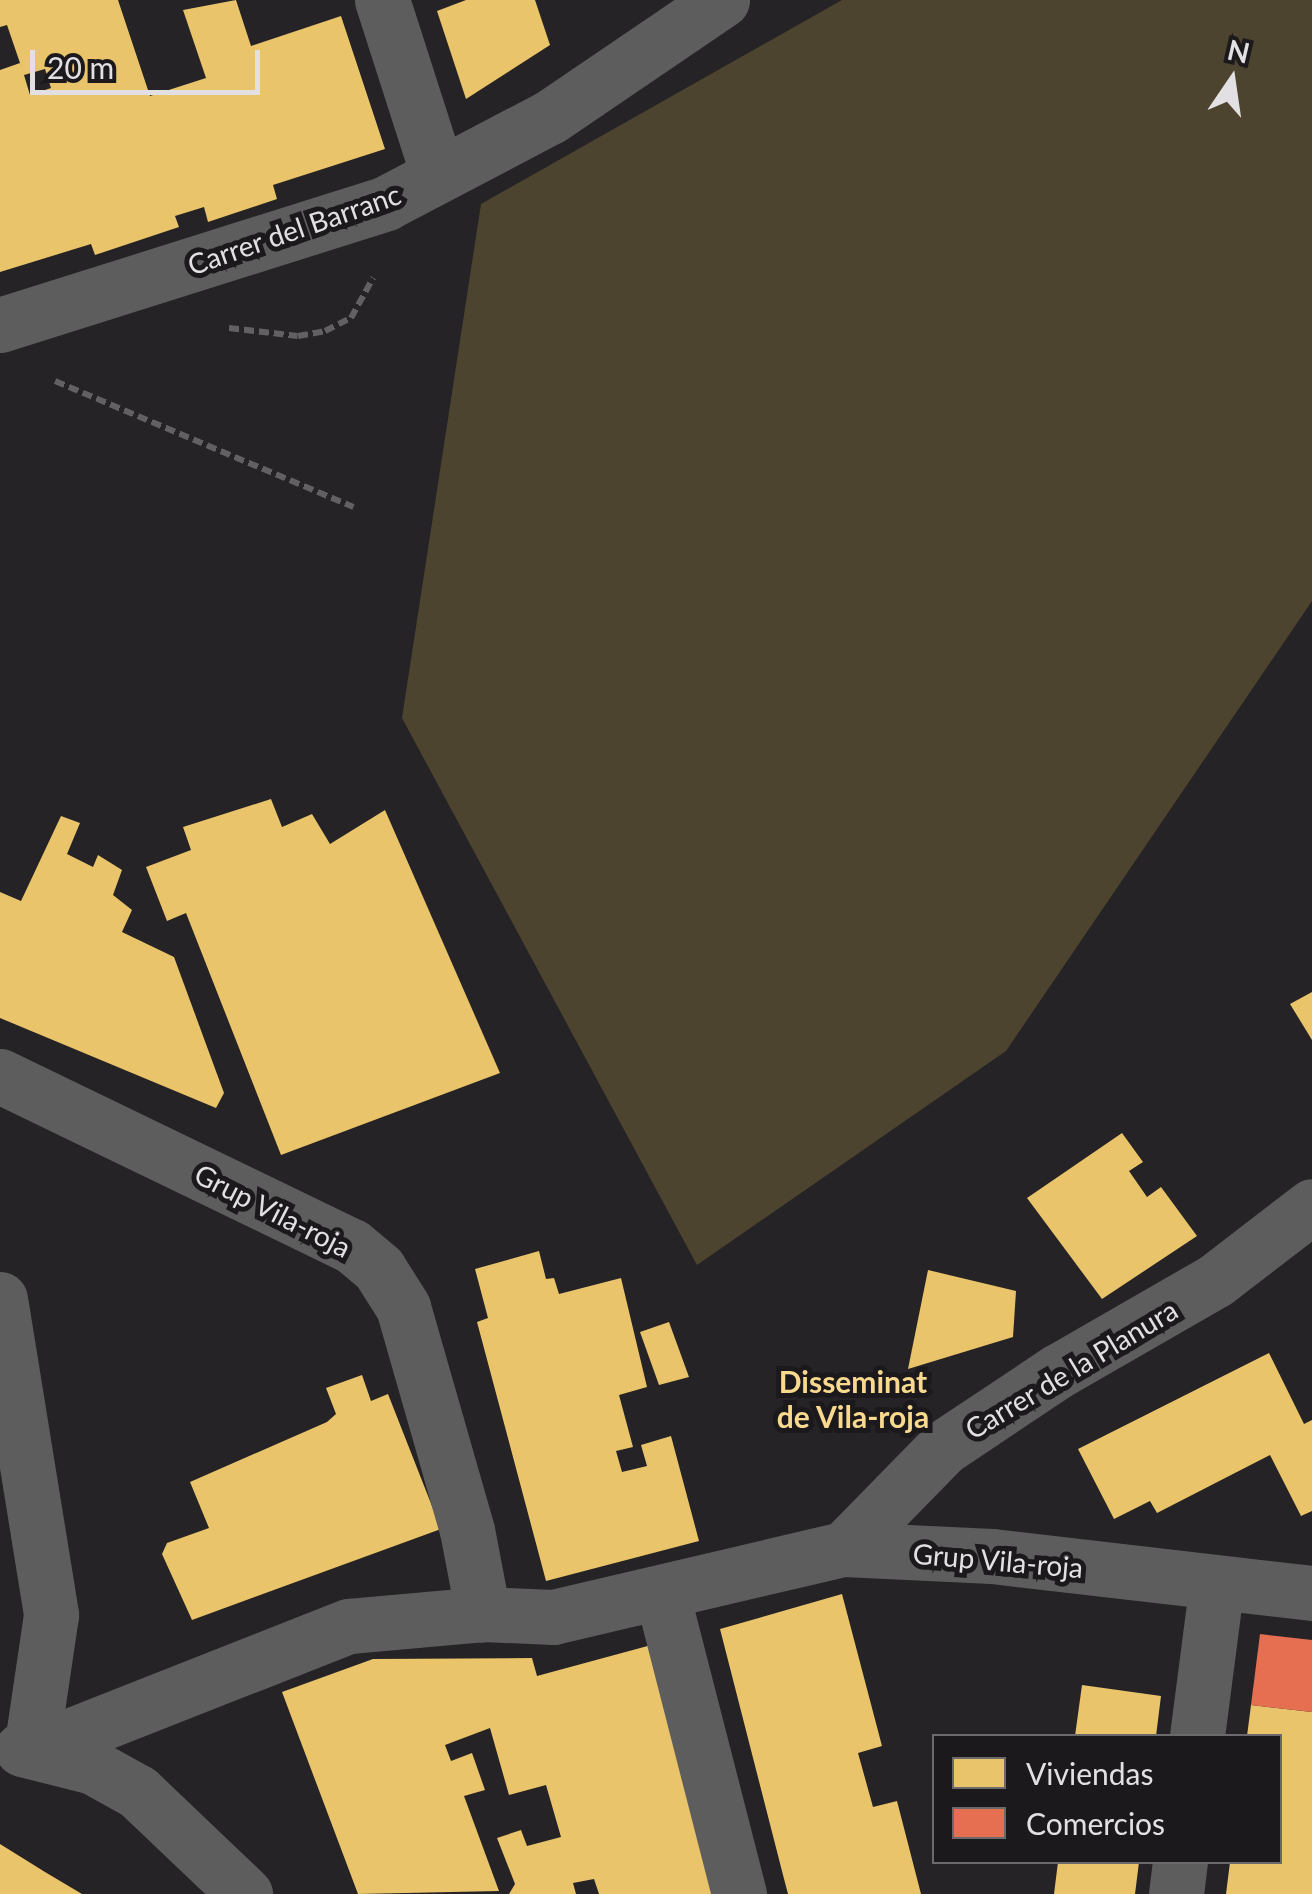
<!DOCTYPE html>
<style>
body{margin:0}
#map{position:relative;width:1312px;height:1894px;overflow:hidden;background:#252325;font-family:Lato,sans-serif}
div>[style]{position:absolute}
.forest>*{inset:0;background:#4d442f}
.homes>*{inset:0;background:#e9c46a}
.shops>*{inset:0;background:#e76f51}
.path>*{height:6px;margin-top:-3px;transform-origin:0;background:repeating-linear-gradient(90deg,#626062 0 10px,transparent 0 15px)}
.minor>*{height:55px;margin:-27.5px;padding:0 27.5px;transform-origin:27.5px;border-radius:27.5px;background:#5e5d5e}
span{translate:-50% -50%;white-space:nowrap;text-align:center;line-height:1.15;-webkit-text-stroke:10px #1c191d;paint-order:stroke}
.street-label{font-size:28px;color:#e3e0e3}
.neighbourhood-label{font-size:30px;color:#f8d98e;font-weight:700}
.legend{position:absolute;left:932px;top:1734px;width:350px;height:130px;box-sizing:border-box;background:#1c191d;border:2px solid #6c696c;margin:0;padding:12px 18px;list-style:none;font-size:30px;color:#e3e0e3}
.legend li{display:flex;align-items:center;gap:20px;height:50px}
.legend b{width:50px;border:2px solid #6c696c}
.north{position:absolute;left:1182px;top:30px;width:100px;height:100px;-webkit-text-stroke:8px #1c191d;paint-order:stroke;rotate:13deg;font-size:28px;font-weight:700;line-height:40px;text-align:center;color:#e3e0e3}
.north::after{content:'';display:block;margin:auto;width:35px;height:45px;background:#e3e0e3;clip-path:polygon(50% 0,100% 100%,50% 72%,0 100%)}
.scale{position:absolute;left:30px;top:50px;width:230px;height:45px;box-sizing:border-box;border:5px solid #e3e0e3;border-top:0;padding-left:12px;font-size:30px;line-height:35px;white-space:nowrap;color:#e3e0e3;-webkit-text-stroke:8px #1c191d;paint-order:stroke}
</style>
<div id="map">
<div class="forest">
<i style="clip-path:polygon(842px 0,1312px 0,1312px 601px,1006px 1051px,697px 1265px,402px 718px,481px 204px)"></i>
</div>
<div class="homes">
<i style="clip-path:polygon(evenodd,0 0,118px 0,150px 96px,206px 78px,183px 10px,236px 0,251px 46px,341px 16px,385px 149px,273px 185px,277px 199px,208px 222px,204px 207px,175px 216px,179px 227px,95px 255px,91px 244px,0 272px,0 70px,20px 63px,7px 25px,0 27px,0 0,45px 69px,51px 88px,30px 95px,24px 75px,45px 69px)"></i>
<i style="clip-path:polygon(466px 0,535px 0,550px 45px,466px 99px,437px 11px)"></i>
<i style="clip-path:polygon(271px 799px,282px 827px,312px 814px,330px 844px,385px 810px,500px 1073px,281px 1155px,186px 913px,167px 921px,146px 867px,191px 850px,183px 827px)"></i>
<i style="clip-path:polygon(61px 816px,80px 823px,67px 854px,93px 867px,98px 855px,122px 870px,113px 895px,132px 910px,122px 932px,174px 957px,224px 1093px,216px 1108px,0 1018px,0 892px,21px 901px)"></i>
<i style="clip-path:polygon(1312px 992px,1312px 1040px,1290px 1004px)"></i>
<i style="clip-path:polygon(1122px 1133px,1143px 1162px,1129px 1171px,1147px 1197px,1161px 1187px,1197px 1236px,1102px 1299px,1027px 1198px)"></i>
<i style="clip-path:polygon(539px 1251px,546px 1279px,554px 1278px,559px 1294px,621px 1278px,647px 1387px,619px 1395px,633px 1447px,616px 1451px,622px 1472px,647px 1466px,641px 1445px,671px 1436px,699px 1541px,546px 1581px,477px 1322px,488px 1318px,475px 1269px)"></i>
<i style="clip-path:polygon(928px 1270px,1016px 1291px,1013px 1337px,908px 1369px)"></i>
<i style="clip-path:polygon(669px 1322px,689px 1377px,659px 1385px,640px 1332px)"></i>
<i style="clip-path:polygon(1269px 1353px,1304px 1424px,1312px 1420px,1312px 1511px,1301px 1516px,1270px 1455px,1157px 1513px,1150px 1501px,1114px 1519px,1078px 1449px)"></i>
<i style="clip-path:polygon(362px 1375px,371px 1401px,388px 1394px,441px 1529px,192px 1620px,162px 1554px,167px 1543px,209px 1528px,190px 1482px,327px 1422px,336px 1414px,326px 1388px)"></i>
<i style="clip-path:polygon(842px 1594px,882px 1746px,858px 1753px,873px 1807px,897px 1801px,921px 1894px,788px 1894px,783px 1875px,720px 1629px)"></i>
<i style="clip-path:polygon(655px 1644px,719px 1894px,599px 1894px,594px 1879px,573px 1883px,576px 1894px,509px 1894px,515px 1884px,497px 1838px,521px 1830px,527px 1846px,561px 1837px,546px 1785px,509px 1795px,490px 1728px,445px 1745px,451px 1761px,472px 1753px,485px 1790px,464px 1796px,499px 1891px,358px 1894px,282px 1692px,373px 1659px,532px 1658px,537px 1676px)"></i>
<i style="clip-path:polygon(1082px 1685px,1161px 1696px,1156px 1736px,1075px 1736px)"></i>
<i style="clip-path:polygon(1251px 1705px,1312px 1712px,1312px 1894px,1226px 1894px,1230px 1862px,1280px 1861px,1280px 1736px,1247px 1736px)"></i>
<i style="clip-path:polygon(0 1844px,45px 1872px,82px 1894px,0 1894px)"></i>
<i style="clip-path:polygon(1058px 1862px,1139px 1862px,1135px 1894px,1054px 1894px)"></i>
</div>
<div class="shops">
<i style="clip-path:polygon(1260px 1634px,1312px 1640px,1312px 1712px,1251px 1705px)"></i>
</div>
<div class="path">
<i style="left:229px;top:328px;width:69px;rotate:6.6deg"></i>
<i style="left:298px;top:336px;width:27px;rotate:-10deg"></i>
<i style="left:325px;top:331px;width:29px;rotate:-27deg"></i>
<i style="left:351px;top:318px;width:46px;rotate:-61.2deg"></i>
<i style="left:55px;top:381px;width:324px;rotate:22.9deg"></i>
</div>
<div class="minor">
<i style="left:382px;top:0;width:183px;rotate:72.2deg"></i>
<i style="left:0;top:325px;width:405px;rotate:-17.5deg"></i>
<i style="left:386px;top:203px;width:185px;rotate:-27.7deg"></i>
<i style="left:550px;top:117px;width:208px;rotate:-34.2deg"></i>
<i style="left:0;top:1076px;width:391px;rotate:25.8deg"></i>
<i style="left:352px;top:1246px;width:35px;rotate:40deg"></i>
<i style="left:379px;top:1269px;width:45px;rotate:57.7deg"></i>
<i style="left:403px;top:1307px;width:232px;rotate:74deg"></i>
<i style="left:467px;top:1530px;width:86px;rotate:79.2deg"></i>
<i style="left:0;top:1299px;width:320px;rotate:80.8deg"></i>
<i style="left:51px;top:1615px;width:137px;rotate:98.4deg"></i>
<i style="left:844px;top:1549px;width:143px;rotate:-45.6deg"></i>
<i style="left:944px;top:1447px;width:137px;rotate:-33.7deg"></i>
<i style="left:1058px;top:1371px;width:182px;rotate:-29.9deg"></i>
<i style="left:1216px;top:1280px;width:121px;rotate:-37.6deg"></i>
<i style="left:662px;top:1594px;width:310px;rotate:75.6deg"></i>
<i style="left:1197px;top:1736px;width:154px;rotate:-82.6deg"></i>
<i style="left:22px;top:1749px;width:73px;rotate:14.2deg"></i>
<i style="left:93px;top:1767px;width:51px;rotate:29.1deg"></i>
<i style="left:138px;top:1792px;width:148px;rotate:43.6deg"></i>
<i style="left:31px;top:1751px;width:342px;rotate:-21.5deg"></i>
<i style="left:349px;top:1626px;width:135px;rotate:-5.1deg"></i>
<i style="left:483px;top:1614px;width:70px;rotate:2.5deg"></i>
<i style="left:553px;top:1617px;width:299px;rotate:-13.2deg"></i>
<i style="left:844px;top:1549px;width:148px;rotate:2.7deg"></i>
<i style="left:992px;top:1556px;width:322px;rotate:6.6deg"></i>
<i style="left:1176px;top:1894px;width:32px;rotate:-83deg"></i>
</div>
<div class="street-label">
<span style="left:294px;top:229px;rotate:-19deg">Carrer del Barranc</span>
<span style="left:273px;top:1210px;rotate:27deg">Grup Vila-roja</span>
<span style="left:1071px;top:1369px;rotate:-31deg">Carrer de la Planura</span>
<span style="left:998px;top:1560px;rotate:5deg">Grup Vila-roja</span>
</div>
<div class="neighbourhood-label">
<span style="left:853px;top:1398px">Disseminat<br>de Vila-roja</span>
</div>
<ul class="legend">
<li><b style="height:28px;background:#e9c46a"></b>Viviendas</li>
<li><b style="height:28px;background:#e76f51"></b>Comercios</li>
</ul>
<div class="north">N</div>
<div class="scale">20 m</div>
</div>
